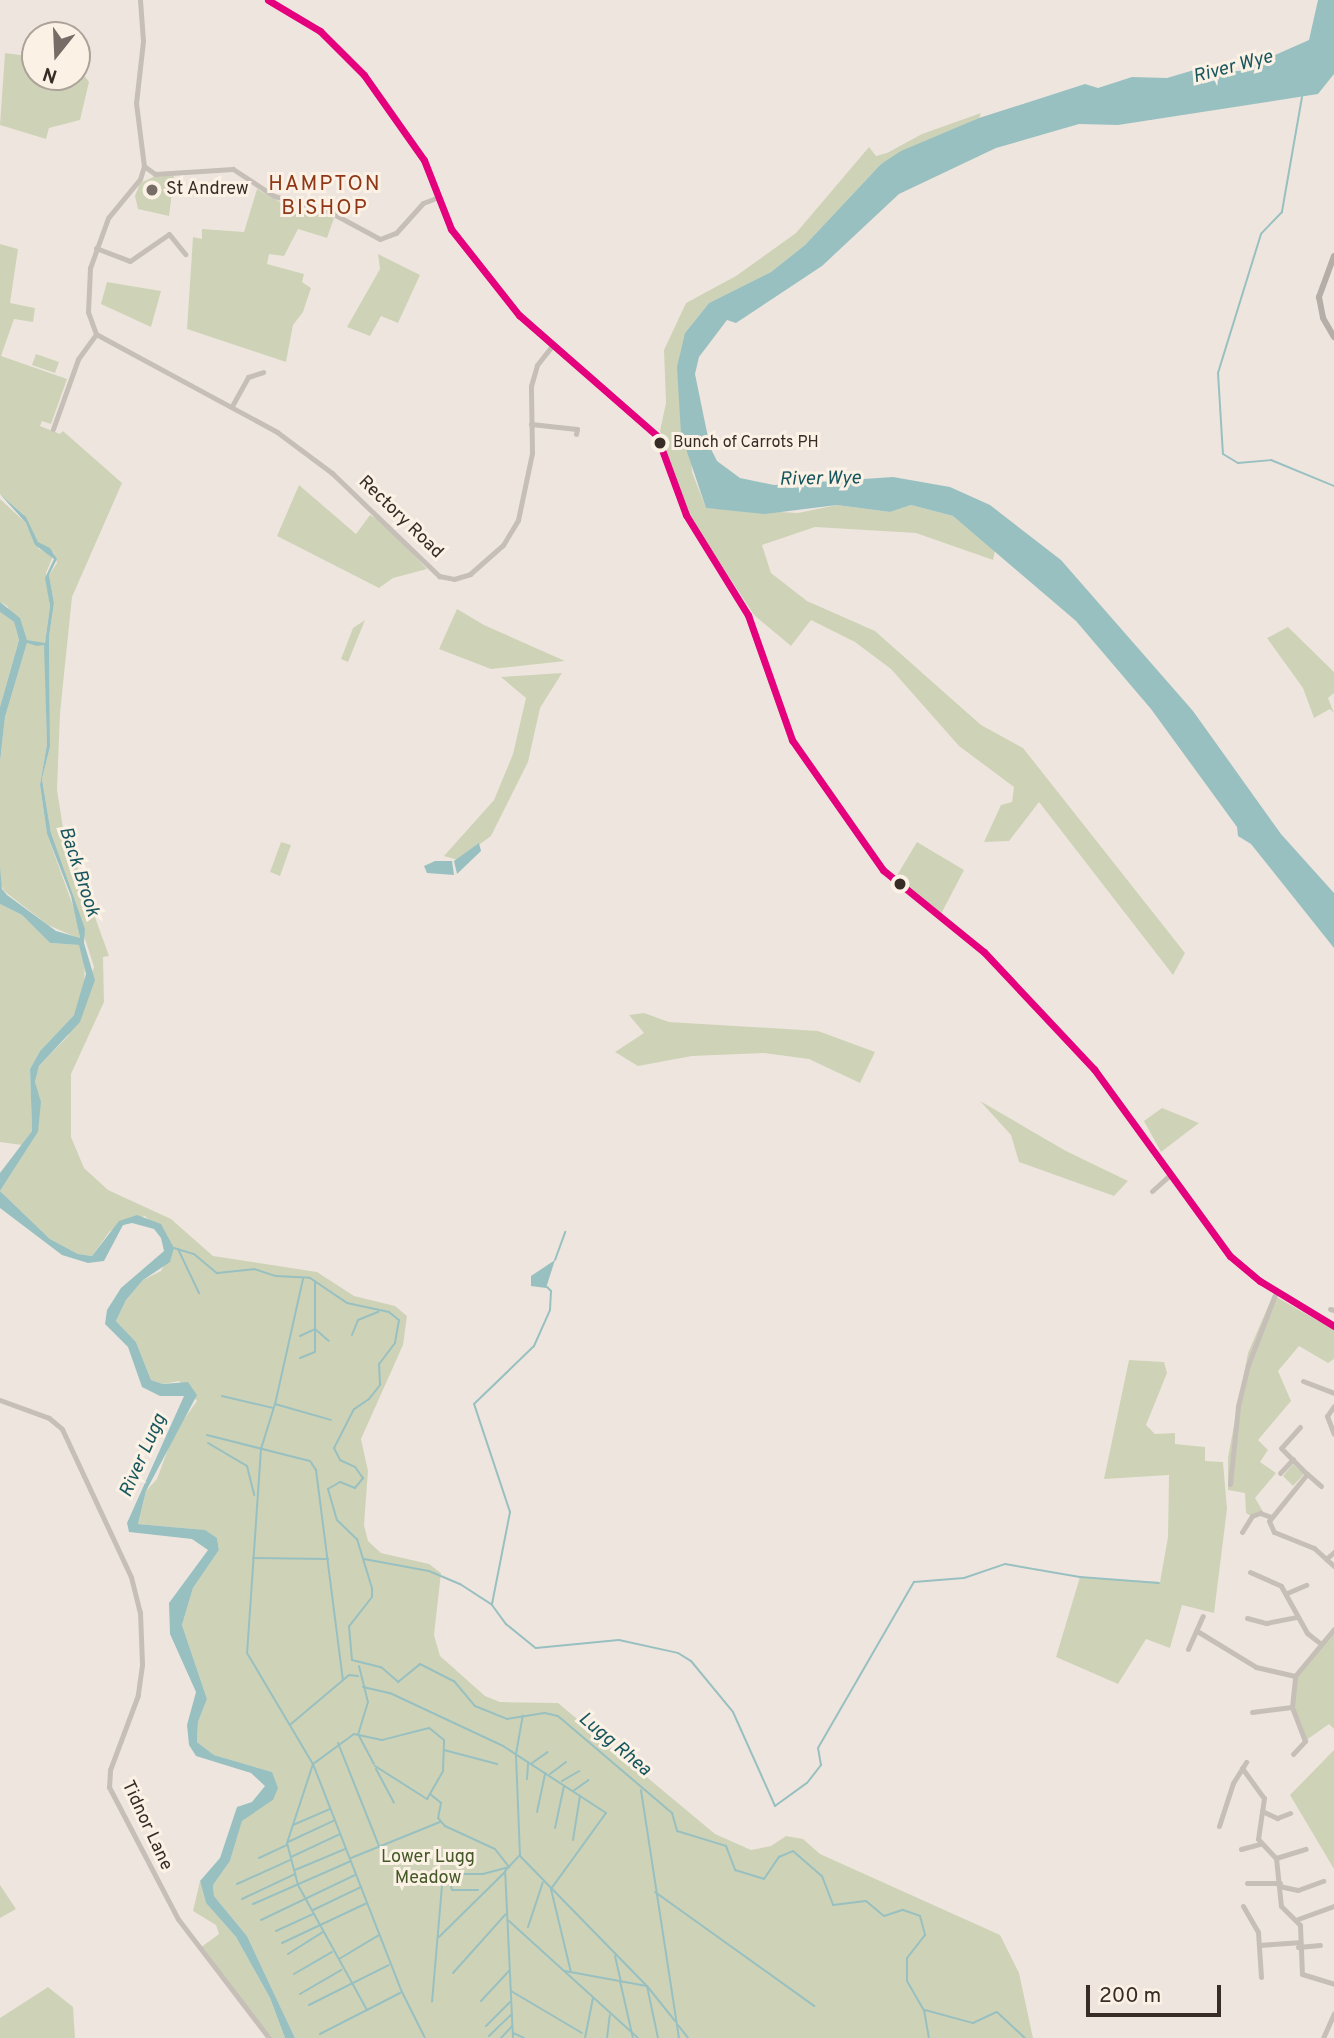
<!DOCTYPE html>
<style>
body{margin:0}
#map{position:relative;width:1334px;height:2038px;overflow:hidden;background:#eee6de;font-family:Overpass,sans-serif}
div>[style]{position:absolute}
.green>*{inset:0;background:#ced3b7}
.water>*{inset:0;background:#99c0c1}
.stream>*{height:2px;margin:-1px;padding:0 1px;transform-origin:1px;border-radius:1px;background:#99c0c1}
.minor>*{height:5px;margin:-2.5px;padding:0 2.5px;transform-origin:2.5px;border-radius:2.5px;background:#c6bfb8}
.major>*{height:6px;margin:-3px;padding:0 3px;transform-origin:3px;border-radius:3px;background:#b5ada7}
.bus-1>*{height:7px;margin:-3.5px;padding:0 3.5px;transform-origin:3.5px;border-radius:3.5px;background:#e5007d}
.dots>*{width:19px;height:19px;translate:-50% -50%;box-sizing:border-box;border:4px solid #fbf1e5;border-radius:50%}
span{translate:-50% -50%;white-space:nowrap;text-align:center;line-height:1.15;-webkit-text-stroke:6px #fbf1e5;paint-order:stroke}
.bus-label{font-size:16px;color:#372c26}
.left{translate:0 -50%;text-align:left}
.poi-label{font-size:18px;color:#372c26}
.street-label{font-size:18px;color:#372c26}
.park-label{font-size:18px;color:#455827}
.water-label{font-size:19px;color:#17565d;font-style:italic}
.quarter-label{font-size:21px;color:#8e3616;letter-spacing:2px}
.north{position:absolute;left:21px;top:21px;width:70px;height:70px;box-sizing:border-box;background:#fbf1e5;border:2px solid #ada299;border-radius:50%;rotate:198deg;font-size:19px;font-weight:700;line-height:28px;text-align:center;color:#372c26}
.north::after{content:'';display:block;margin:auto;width:24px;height:32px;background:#776d66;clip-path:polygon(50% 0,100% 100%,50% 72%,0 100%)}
.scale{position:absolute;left:1086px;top:1985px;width:135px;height:32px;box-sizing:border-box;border:4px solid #372c26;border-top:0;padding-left:9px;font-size:21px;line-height:24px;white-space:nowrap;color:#372c26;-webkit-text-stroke:5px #fbf1e5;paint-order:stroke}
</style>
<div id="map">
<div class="green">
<i style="clip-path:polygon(5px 53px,35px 57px,35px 77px,77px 77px,77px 65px,89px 82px,80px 120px,49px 128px,46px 139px,0 125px)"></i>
<i style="clip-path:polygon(981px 113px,979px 118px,881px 164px,805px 245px,771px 272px,709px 303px,685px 333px,692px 472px,706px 508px,798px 513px,837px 505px,890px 512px,911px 505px,953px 516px,995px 551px,993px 560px,916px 533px,815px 527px,762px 545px,771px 573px,807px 601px,875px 631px,981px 725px,1023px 748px,1185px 953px,1173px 975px,1039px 802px,1009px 841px,984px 842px,1001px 805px,1012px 802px,1014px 787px,959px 746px,891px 669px,855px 642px,811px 620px,791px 646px,754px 615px,689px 515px,660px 431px,666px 403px,664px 350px,686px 303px,736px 276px,796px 233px,869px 147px,876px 156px,887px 153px,922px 134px)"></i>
<i style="clip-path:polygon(158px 175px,174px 176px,169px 216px,138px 209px,135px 196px,140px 183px)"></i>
<i style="clip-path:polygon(257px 189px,280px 202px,334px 218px,327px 238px,298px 229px,284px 256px,269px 254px,267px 264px,304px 274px,302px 282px,311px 288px,303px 312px,293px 325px,286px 362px,187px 329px,193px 237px,202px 239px,202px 229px,244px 232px)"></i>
<i style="clip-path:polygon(0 244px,18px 249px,10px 303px,35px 308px,33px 322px,14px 319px,1px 356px,67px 379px,51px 424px,42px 421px,40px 426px,60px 434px,63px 431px,122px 483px,72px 597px,60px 713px,57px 790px,63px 828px,109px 956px,103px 957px,104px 1002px,71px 1074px,71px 1137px,84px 1168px,108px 1190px,171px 1219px,213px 1256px,317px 1272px,354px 1296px,395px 1306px,407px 1316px,403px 1345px,361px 1439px,368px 1471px,364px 1525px,368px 1541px,381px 1553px,429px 1564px,441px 1573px,434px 1635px,440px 1656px,485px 1696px,500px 1702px,558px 1703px,715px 1834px,751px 1850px,771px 1846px,786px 1836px,803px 1839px,820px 1854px,1000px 1935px,1019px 1973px,1033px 2038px,295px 2038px,247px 1936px,214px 1896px,213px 1885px,230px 1861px,242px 1820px,273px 1800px,272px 1772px,214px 1755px,197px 1742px,198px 1722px,207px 1699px,182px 1625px,193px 1588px,219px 1550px,217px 1538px,193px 1529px,138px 1524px,146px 1491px,157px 1479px,174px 1433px,197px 1401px,179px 1381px,163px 1384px,151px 1380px,136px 1342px,116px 1321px,126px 1300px,143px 1280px,161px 1271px,173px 1248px,145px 1216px,110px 1231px,92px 1256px,78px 1254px,50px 1239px,0 1191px,38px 1132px,35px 1082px,39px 1066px,68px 1036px,94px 967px,51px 833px,42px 779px,50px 747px,49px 637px,54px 603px,49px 575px,57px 563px,54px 553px,38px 542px,23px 514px,0 494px)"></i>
<i style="clip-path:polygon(378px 254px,420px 275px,398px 323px,381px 316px,370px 336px,347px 327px,380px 269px)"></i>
<i style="clip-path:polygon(107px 282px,161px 291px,151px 327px,101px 304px)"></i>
<i style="clip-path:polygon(36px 354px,59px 362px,55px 373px,32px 365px)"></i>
<i style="clip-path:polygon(299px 485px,356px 534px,370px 515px,382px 522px,427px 569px,393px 578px,379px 588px,277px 536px)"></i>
<i style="clip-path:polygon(0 499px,26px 523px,39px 549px,53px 556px,46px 573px,50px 606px,45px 644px,27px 640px,7px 606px,0 602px)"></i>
<i style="clip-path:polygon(457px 609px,484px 625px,565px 661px,491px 669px,439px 649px)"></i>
<i style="clip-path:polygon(0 612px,14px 622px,19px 640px,0 707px)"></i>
<i style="clip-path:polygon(365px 620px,348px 662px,341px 659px,353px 628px)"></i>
<i style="clip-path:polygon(1288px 627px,1334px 672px,1334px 693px,1328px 698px,1334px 713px,1330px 709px,1314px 718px,1303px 688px,1267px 638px)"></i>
<i style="clip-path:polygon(27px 643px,45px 645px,47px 744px,40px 785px,47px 834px,76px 914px,80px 939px,48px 925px,4px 891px,0 882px,0 762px,5px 717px)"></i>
<i style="clip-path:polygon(562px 673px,540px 708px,528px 762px,491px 836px,458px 860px,444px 856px,494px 800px,513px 754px,526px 698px,501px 677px)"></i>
<i style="clip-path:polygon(281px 842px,291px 845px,280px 876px,270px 872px)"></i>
<i style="clip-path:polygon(917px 842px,964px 870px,941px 914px,896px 877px)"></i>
<i style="clip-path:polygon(0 904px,22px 915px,50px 943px,79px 945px,85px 958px,84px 990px,74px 1015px,40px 1051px,30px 1069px,32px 1131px,22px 1145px,0 1142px)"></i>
<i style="clip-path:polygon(644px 1013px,669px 1022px,818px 1031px,875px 1052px,860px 1083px,809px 1059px,764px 1053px,692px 1056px,638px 1066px,615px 1052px,644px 1033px,629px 1015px)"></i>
<i style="clip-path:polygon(980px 1101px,1066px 1151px,1128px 1181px,1114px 1196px,1019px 1162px,1011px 1135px)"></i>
<i style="clip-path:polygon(1162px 1108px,1199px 1123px,1161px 1152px,1144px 1121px)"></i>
<i style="clip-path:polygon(1273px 1295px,1334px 1330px,1334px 1359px,1328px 1363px,1299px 1346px,1278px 1371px,1291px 1401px,1258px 1440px,1268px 1450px,1260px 1462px,1276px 1473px,1255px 1498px,1265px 1515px,1251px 1516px,1246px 1513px,1245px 1493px,1228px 1490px,1228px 1457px,1248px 1353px)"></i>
<i style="clip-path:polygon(1129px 1360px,1164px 1362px,1167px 1373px,1146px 1425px,1155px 1434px,1175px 1433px,1175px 1444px,1205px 1447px,1205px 1461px,1223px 1462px,1227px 1509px,1214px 1613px,1182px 1605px,1170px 1648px,1146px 1639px,1118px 1684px,1056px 1657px,1080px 1577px,1160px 1582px,1168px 1537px,1169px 1475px,1104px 1479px)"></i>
<i style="clip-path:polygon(1293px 1464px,1304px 1474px,1293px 1486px,1283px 1476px)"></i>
<i style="clip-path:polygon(1334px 1629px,1334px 1729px,1329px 1724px,1305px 1741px,1292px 1707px,1295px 1676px)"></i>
<i style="clip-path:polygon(1334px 1750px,1334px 1869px,1290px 1795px)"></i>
<i style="clip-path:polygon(200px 1881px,206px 1903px,236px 1937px,270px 1998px,285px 2038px,271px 2038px,200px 1948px,219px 1934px,216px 1925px,193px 1911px)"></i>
<i style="clip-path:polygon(0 1885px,16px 1909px,0 1918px)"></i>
<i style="clip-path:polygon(48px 1987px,73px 2007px,75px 2038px,0 2038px,0 2018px)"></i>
</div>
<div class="water">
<i style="clip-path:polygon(1318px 0,1334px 0,1334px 74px,1318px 94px,1118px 125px,1079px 124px,996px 148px,899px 194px,822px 266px,736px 323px,727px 320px,699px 357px,695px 374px,710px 447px,717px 461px,740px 478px,774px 485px,893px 477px,950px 487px,990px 505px,1061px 560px,1193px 711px,1281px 834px,1334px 893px,1334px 948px,1251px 844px,1238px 836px,1237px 827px,1151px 709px,1076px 621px,953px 516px,911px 505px,890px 512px,837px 505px,765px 514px,706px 508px,681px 434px,677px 367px,685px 333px,709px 303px,771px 272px,805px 245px,881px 164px,901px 151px,979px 118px,1085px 84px,1098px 88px,1132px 77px,1167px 78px,1194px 70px,1239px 71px,1309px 40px)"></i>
<i style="clip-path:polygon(0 494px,26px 517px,38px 542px,50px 548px,57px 559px,49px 575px,54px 603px,49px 637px,50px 747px,42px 779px,51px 833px,85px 929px,84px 943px,95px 980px,80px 1022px,39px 1066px,35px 1082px,41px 1102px,38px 1132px,0 1191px,50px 1239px,78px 1254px,92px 1256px,119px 1221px,137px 1215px,161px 1224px,174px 1248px,170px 1262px,143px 1280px,126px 1300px,116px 1321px,136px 1342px,151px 1380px,163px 1384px,188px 1382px,197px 1395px,146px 1491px,138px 1524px,205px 1530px,217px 1538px,219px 1550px,193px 1588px,182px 1625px,207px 1699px,198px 1722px,197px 1742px,214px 1755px,272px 1772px,278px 1788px,273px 1800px,242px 1821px,230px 1861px,213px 1885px,214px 1896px,247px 1936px,295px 2038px,285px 2038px,270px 1998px,236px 1937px,206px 1903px,200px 1881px,220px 1858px,237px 1807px,252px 1802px,265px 1786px,251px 1773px,196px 1756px,189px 1745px,187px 1725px,196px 1692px,170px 1634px,169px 1603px,208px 1550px,192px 1539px,129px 1532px,127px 1523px,184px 1396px,160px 1396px,142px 1387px,128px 1347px,105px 1324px,107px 1310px,121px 1288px,164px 1251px,161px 1238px,154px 1229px,132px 1223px,123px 1225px,104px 1261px,88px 1263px,62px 1255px,0 1208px,0 1173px,32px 1131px,30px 1069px,40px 1051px,74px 1015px,86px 974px,79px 945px,50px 943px,22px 915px,0 904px,0 867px,2px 889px,7px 895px,56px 931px,80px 938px,71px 896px,47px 834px,40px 785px,47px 744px,44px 645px,37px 646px,27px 643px,5px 717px,0 762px,0 707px,19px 640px,14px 622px,0 612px,0 602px,20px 618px,27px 640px,45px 643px,50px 606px,45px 578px,54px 559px,35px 545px,26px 523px)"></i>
<i style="clip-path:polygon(479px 843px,481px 851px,457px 874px,454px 861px)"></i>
<i style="clip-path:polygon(435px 861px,452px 861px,454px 875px,427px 873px,424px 866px)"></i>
<i style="clip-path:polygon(555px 1260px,546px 1288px,531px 1286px,531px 1276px)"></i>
</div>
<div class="stream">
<i style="left:1302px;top:97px;width:117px;rotate:99.9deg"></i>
<i style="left:1282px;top:212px;width:30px;rotate:134deg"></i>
<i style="left:1261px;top:234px;width:145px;rotate:107.2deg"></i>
<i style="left:1218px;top:373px;width:81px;rotate:86.5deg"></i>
<i style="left:1223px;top:454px;width:17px;rotate:31deg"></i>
<i style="left:1238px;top:463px;width:33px;rotate:-5deg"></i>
<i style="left:1271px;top:460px;width:68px;rotate:22.4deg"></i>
<i style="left:174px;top:1248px;width:21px;rotate:17deg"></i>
<i style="left:194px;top:1254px;width:30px;rotate:40deg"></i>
<i style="left:217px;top:1273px;width:37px;rotate:-6deg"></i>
<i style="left:254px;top:1269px;width:23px;rotate:18deg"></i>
<i style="left:276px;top:1276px;width:34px;rotate:3deg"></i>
<i style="left:310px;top:1278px;width:45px;rotate:34deg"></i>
<i style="left:347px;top:1303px;width:43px;rotate:12.1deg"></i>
<i style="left:389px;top:1312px;width:13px;rotate:39deg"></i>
<i style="left:399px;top:1320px;width:23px;rotate:100deg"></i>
<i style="left:395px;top:1343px;width:26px;rotate:127deg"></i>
<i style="left:379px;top:1364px;width:21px;rotate:87deg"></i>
<i style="left:380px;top:1385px;width:18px;rotate:128deg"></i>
<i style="left:369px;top:1399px;width:18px;rotate:146deg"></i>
<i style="left:354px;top:1409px;width:44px;rotate:117.1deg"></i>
<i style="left:334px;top:1448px;width:13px;rotate:63deg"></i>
<i style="left:340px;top:1460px;width:17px;rotate:25deg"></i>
<i style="left:355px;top:1467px;width:14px;rotate:54deg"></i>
<i style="left:363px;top:1478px;width:13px;rotate:129deg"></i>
<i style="left:355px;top:1488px;width:16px;rotate:-158deg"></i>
<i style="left:340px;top:1482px;width:14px;rotate:150deg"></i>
<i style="left:328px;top:1489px;width:32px;rotate:74deg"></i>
<i style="left:337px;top:1520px;width:28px;rotate:44deg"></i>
<i style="left:357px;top:1539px;width:51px;rotate:73deg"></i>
<i style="left:372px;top:1588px;width:9px;rotate:90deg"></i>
<i style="left:372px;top:1597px;width:37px;rotate:128deg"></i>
<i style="left:349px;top:1626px;width:34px;rotate:85deg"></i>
<i style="left:352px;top:1660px;width:30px;rotate:14deg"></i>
<i style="left:381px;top:1667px;width:23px;rotate:41deg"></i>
<i style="left:398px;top:1682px;width:28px;rotate:-39deg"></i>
<i style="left:420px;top:1664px;width:38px;rotate:27deg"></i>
<i style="left:454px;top:1681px;width:33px;rotate:50deg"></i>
<i style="left:475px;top:1706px;width:35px;rotate:22deg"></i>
<i style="left:507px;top:1719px;width:38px;rotate:-9deg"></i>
<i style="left:545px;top:1713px;width:13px;rotate:13deg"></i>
<i style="left:558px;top:1716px;width:150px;rotate:40.4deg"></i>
<i style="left:672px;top:1813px;width:19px;rotate:74deg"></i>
<i style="left:677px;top:1831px;width:51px;rotate:17deg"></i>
<i style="left:726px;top:1846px;width:26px;rotate:69deg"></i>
<i style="left:735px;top:1870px;width:30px;rotate:17deg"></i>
<i style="left:764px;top:1879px;width:27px;rotate:-56deg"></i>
<i style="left:779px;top:1857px;width:15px;rotate:-23deg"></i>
<i style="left:793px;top:1851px;width:38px;rotate:41deg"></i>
<i style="left:822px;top:1876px;width:31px;rotate:69deg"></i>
<i style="left:833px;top:1905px;width:33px;rotate:-7deg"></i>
<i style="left:866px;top:1901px;width:23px;rotate:40deg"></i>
<i style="left:884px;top:1916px;width:20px;rotate:-18deg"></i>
<i style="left:903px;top:1910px;width:18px;rotate:19deg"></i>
<i style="left:920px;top:1916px;width:20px;rotate:75deg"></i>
<i style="left:925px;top:1935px;width:29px;rotate:128deg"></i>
<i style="left:907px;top:1958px;width:23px;rotate:90deg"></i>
<i style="left:907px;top:1981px;width:34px;rotate:60deg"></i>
<i style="left:924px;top:2010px;width:28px;rotate:80deg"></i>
<i style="left:178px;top:1249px;width:49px;rotate:64.5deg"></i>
<i style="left:555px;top:1260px;width:30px;rotate:-70deg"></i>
<i style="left:303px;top:1279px;width:128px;rotate:102.6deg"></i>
<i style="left:275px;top:1404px;width:47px;rotate:107.3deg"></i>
<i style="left:261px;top:1449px;width:204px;rotate:93.9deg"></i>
<i style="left:247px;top:1653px;width:129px;rotate:59.3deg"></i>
<i style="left:313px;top:1764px;width:83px;rotate:108.2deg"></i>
<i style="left:287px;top:1843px;width:43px;rotate:75.3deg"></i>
<i style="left:298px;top:1885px;width:143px;rotate:61.1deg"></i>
<i style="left:352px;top:1335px;width:16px;rotate:-68deg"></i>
<i style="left:358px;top:1320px;width:22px;rotate:-22deg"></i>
<i style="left:300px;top:1336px;width:17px;rotate:-25deg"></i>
<i style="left:315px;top:1329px;width:18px;rotate:41deg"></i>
<i style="left:300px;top:1358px;width:16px;rotate:-22deg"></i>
<i style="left:315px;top:1352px;width:71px;rotate:-90deg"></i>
<i style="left:222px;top:1396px;width:52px;rotate:13.2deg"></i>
<i style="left:275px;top:1404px;width:58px;rotate:15.9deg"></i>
<i style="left:207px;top:1435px;width:106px;rotate:14.2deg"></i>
<i style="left:310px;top:1461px;width:11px;rotate:56deg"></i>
<i style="left:316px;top:1470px;width:212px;rotate:82.7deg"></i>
<i style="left:208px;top:1443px;width:45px;rotate:30.5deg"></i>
<i style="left:247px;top:1466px;width:30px;rotate:76deg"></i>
<i style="left:253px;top:1558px;width:75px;rotate:0.8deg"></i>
<i style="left:364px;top:1559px;width:66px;rotate:10.5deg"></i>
<i style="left:429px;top:1571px;width:34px;rotate:23deg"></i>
<i style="left:460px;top:1584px;width:38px;rotate:33deg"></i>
<i style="left:492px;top:1605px;width:24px;rotate:54deg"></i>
<i style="left:506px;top:1624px;width:38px;rotate:39deg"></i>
<i style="left:536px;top:1648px;width:83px;rotate:-5.5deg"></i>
<i style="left:619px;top:1640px;width:60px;rotate:12.4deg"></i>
<i style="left:678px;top:1653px;width:15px;rotate:32deg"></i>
<i style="left:691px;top:1661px;width:66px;rotate:50.5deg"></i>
<i style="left:733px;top:1712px;width:103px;rotate:65.9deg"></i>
<i style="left:775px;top:1806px;width:39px;rotate:-36deg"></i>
<i style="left:807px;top:1783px;width:23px;rotate:-52deg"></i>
<i style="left:821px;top:1765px;width:17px;rotate:-100deg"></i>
<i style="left:818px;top:1748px;width:192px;rotate:-60deg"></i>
<i style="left:914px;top:1582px;width:50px;rotate:-4.6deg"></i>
<i style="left:964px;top:1578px;width:43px;rotate:-18.9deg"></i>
<i style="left:1005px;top:1564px;width:76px;rotate:9.8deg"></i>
<i style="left:1080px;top:1577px;width:79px;rotate:4.3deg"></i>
<i style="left:492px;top:1604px;width:94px;rotate:-78.9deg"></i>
<i style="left:510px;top:1512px;width:114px;rotate:-108.4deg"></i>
<i style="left:474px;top:1404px;width:83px;rotate:-44deg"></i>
<i style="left:534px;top:1346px;width:39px;rotate:-66deg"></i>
<i style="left:550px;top:1310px;width:19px;rotate:-87deg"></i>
<i style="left:551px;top:1291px;width:6px;rotate:-135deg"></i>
<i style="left:359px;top:1666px;width:37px;rotate:76deg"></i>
<i style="left:368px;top:1702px;width:34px;rotate:107deg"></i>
<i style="left:358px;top:1734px;width:34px;rotate:62deg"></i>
<i style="left:363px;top:1687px;width:28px;rotate:13deg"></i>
<i style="left:390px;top:1693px;width:125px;rotate:25.1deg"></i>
<i style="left:503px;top:1746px;width:123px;rotate:33deg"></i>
<i style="left:606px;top:1813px;width:94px;rotate:125.9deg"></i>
<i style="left:551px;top:1889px;width:85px;rotate:76.5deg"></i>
<i style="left:291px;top:1724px;width:76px;rotate:-40.2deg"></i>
<i style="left:349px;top:1675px;width:9px;rotate:6deg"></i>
<i style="left:338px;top:1743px;width:111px;rotate:68.3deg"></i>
<i style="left:444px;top:1750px;width:55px;rotate:14.8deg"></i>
<i style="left:532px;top:1763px;width:19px;rotate:-35deg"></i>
<i style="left:375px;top:1766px;width:62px;rotate:32.4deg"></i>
<i style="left:427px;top:1799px;width:32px;rotate:-60deg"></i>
<i style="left:443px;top:1771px;width:31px;rotate:-88deg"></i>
<i style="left:444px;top:1740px;width:19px;rotate:-141deg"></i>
<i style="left:429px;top:1728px;width:49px;rotate:165.7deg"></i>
<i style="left:382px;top:1740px;width:29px;rotate:-168deg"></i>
<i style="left:354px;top:1734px;width:51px;rotate:143.8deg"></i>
<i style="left:313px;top:1764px;width:245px;rotate:68.7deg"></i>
<i style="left:402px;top:1992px;width:51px;rotate:63.4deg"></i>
<i style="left:376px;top:1769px;width:38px;rotate:62deg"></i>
<i style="left:550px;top:1774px;width:20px;rotate:-37deg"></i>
<i style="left:527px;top:1779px;width:16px;rotate:-86deg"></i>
<i style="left:562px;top:1781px;width:20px;rotate:-30deg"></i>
<i style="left:641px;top:1790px;width:251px;rotate:81.3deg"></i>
<i style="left:573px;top:1791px;width:19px;rotate:-35deg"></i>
<i style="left:430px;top:1794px;width:14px;rotate:39deg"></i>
<i style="left:441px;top:1803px;width:15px;rotate:101deg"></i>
<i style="left:438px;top:1818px;width:11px;rotate:49deg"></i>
<i style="left:445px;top:1826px;width:55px;rotate:24.7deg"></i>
<i style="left:495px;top:1849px;width:23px;rotate:52deg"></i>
<i style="left:509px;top:1867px;width:27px;rotate:165deg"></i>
<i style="left:483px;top:1874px;width:40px;rotate:180deg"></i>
<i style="left:443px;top:1874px;width:128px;rotate:94.9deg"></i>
<i style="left:537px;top:1812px;width:40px;rotate:-78deg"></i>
<i style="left:293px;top:1825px;width:40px;rotate:-23.4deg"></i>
<i style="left:555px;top:1828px;width:43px;rotate:-77.9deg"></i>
<i style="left:573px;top:1840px;width:45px;rotate:-81deg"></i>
<i style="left:288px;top:1842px;width:50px;rotate:-25deg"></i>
<i style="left:520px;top:1856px;width:182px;rotate:45.7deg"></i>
<i style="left:647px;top:1986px;width:53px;rotate:78.1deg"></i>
<i style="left:291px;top:1857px;width:54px;rotate:-25.1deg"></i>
<i style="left:259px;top:1858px;width:31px;rotate:-25deg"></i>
<i style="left:351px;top:1858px;width:96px;rotate:-22deg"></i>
<i style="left:295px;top:1870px;width:54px;rotate:-22.8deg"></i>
<i style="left:449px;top:1876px;width:14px;rotate:78deg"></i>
<i style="left:452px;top:1890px;width:26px"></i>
<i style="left:237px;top:1884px;width:58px;rotate:-24.4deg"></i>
<i style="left:655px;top:1892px;width:196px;rotate:35.6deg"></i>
<i style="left:242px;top:1899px;width:59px;rotate:-25.3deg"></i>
<i style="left:253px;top:1904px;width:107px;rotate:-23.7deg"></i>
<i style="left:313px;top:1910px;width:53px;rotate:-25.6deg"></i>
<i style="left:261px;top:1920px;width:104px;rotate:-25.6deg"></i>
<i style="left:509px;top:1921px;width:174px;rotate:42.2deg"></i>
<i style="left:528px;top:1927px;width:47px;rotate:-71.6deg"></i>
<i style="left:276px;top:1931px;width:41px;rotate:-24.7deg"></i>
<i style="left:439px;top:1937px;width:93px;rotate:-44.6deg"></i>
<i style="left:282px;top:1943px;width:94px;rotate:-25.2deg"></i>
<i style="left:288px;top:1954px;width:41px;rotate:-32.2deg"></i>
<i style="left:615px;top:1956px;width:26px;rotate:77deg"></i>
<i style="left:339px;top:1959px;width:47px;rotate:-31deg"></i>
<i style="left:565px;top:1971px;width:83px;rotate:10.4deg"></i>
<i style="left:647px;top:1986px;width:45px;rotate:51.3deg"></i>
<i style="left:453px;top:1973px;width:79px;rotate:-48.1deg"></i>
<i style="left:294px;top:1974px;width:44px;rotate:-30.1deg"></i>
<i style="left:620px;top:1981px;width:58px;rotate:77.2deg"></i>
<i style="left:511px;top:1991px;width:82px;rotate:30.6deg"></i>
<i style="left:300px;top:1994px;width:48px;rotate:-30.3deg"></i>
<i style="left:481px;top:2001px;width:41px;rotate:-47deg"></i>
<i style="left:309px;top:2005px;width:89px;rotate:-26.6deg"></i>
<i style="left:925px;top:2010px;width:50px;rotate:15.2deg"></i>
<i style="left:973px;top:2023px;width:26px;rotate:-25deg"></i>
<i style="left:997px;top:2012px;width:38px;rotate:43deg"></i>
<i style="left:678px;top:2025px;width:16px;rotate:52deg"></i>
<i style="left:486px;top:2026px;width:34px;rotate:-45deg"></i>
<i style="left:513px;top:2033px;width:12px;rotate:24deg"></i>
<i style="left:320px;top:2034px;width:90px;rotate:-27.1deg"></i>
<i style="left:489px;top:2036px;width:30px;rotate:-44deg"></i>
<i style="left:501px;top:2038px;width:16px;rotate:-47deg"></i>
<i style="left:513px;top:2038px;width:167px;rotate:-92.7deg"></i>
<i style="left:505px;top:1871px;width:22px;rotate:-47deg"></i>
<i style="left:520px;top:1855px;width:101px;rotate:-92.3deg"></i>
<i style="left:516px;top:1754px;width:39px;rotate:-80deg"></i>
<i style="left:585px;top:2038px;width:41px;rotate:-78.7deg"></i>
<i style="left:607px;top:2038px;width:23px;rotate:-83deg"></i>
</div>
<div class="minor">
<i style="left:140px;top:0;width:41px;rotate:85.8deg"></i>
<i style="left:143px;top:41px;width:62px;rotate:96.4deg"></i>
<i style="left:136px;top:103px;width:64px;rotate:82.8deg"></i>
<i style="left:144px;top:166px;width:14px;rotate:107deg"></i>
<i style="left:140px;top:179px;width:50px;rotate:129.4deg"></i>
<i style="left:108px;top:218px;width:53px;rotate:109.8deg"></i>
<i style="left:90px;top:268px;width:44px;rotate:92.6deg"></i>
<i style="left:88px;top:312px;width:23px;rotate:70deg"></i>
<i style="left:96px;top:334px;width:206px;rotate:28.4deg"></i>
<i style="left:277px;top:432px;width:69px;rotate:36.7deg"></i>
<i style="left:332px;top:473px;width:149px;rotate:43.9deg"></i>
<i style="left:439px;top:576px;width:15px;rotate:11deg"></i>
<i style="left:454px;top:579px;width:17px;rotate:-17deg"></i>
<i style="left:470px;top:574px;width:44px;rotate:-41.3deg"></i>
<i style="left:503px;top:545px;width:29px;rotate:-59deg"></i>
<i style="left:518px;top:520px;width:68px;rotate:-78.2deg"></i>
<i style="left:532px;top:453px;width:67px;rotate:-90.9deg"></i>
<i style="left:531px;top:386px;width:22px;rotate:-74deg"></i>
<i style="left:537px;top:365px;width:24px;rotate:-52deg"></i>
<i style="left:144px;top:166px;width:14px;rotate:36deg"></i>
<i style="left:155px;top:174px;width:78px;rotate:-3.7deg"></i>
<i style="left:233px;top:169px;width:49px;rotate:33.4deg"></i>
<i style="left:274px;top:196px;width:56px;rotate:15.5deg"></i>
<i style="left:328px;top:211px;width:59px;rotate:28.3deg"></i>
<i style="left:380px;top:239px;width:17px;rotate:-21deg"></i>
<i style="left:396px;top:233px;width:40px;rotate:-48deg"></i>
<i style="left:423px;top:203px;width:14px;rotate:-21deg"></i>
<i style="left:96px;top:248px;width:36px;rotate:21deg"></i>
<i style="left:130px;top:261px;width:47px;rotate:-34.7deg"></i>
<i style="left:169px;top:234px;width:26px;rotate:51deg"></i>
<i style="left:232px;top:406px;width:33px;rotate:-61deg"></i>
<i style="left:248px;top:377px;width:16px;rotate:-18deg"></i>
<i style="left:531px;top:424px;width:46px;rotate:6.2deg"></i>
<i style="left:577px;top:429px;width:5px;rotate:101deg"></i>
<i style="left:53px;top:429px;width:74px;rotate:-70.3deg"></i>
<i style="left:78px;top:359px;width:31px;rotate:-54deg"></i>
<i style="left:1152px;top:1191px;width:25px;rotate:-42deg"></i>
<i style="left:1330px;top:1309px;width:4px;rotate:14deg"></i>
<i style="left:1303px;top:1381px;width:33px;rotate:21deg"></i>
<i style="left:0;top:1400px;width:52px;rotate:20.2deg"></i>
<i style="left:49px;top:1418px;width:17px;rotate:40deg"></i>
<i style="left:62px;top:1429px;width:163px;rotate:65deg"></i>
<i style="left:131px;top:1577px;width:36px;rotate:76deg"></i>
<i style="left:140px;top:1612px;width:53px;rotate:87.8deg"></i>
<i style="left:142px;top:1665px;width:30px;rotate:98deg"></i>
<i style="left:138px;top:1695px;width:80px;rotate:110.5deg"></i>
<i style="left:110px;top:1770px;width:17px;rotate:93deg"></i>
<i style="left:109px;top:1787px;width:149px;rotate:62.4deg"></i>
<i style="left:178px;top:1919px;width:150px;rotate:52.6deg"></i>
<i style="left:1334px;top:1406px;width:12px;rotate:125deg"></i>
<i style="left:1327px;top:1416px;width:19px;rotate:69deg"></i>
<i style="left:1300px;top:1427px;width:28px;rotate:132deg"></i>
<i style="left:1281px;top:1448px;width:37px;rotate:45deg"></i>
<i style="left:1280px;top:1473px;width:19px;rotate:-47deg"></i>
<i style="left:1230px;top:1484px;width:78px;rotate:-84.1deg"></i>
<i style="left:1238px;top:1406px;width:42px;rotate:-76.3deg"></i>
<i style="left:1248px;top:1365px;width:78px;rotate:-69deg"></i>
<i style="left:1321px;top:1486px;width:18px;rotate:-139deg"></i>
<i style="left:1307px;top:1474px;width:60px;rotate:129deg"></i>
<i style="left:1269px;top:1521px;width:12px;rotate:66deg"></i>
<i style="left:1274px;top:1532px;width:43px;rotate:21.8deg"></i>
<i style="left:1314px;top:1548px;width:27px;rotate:42deg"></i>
<i style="left:1242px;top:1532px;width:19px;rotate:-58deg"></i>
<i style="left:1252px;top:1516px;width:9px;rotate:-21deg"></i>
<i style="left:1260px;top:1513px;width:12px;rotate:20deg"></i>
<i style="left:1326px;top:1559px;width:11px;rotate:-41deg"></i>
<i style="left:1250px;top:1572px;width:34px;rotate:24deg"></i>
<i style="left:1281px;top:1586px;width:54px;rotate:61deg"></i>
<i style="left:1307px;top:1633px;width:16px;rotate:38deg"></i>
<i style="left:1287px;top:1593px;width:21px;rotate:-23deg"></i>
<i style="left:1247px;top:1618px;width:20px;rotate:15deg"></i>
<i style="left:1266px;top:1623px;width:32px;rotate:-11deg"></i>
<i style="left:1197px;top:1631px;width:69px;rotate:31.4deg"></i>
<i style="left:1256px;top:1667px;width:40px;rotate:13deg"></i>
<i style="left:1188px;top:1649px;width:36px;rotate:-66deg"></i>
<i style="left:1252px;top:1712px;width:40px;rotate:-7.1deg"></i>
<i style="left:1293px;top:1754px;width:18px;rotate:-47deg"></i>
<i style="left:1305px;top:1741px;width:36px;rotate:-111deg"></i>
<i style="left:1292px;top:1707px;width:31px;rotate:-84deg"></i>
<i style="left:1295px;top:1676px;width:61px;rotate:-50.3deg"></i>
<i style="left:1242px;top:1768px;width:37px;rotate:54deg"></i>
<i style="left:1264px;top:1798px;width:41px;rotate:98.3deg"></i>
<i style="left:1258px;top:1839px;width:26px;rotate:47deg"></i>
<i style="left:1276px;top:1858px;width:48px;rotate:84.1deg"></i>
<i style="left:1281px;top:1906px;width:27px;rotate:45deg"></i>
<i style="left:1300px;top:1925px;width:49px;rotate:87.7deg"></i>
<i style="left:1302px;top:1974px;width:34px;rotate:17deg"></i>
<i style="left:1262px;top:1811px;width:17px;rotate:25deg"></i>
<i style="left:1277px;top:1818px;width:14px;rotate:-21deg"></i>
<i style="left:1219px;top:1826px;width:45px;rotate:-72deg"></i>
<i style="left:1233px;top:1783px;width:25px;rotate:-58deg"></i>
<i style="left:1241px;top:1849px;width:20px;rotate:-15deg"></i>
<i style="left:1276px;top:1858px;width:31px;rotate:-17deg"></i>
<i style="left:1247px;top:1883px;width:33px"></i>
<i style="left:1279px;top:1886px;width:19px;rotate:12deg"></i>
<i style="left:1298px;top:1890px;width:27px;rotate:-20deg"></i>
<i style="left:1243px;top:1906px;width:30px;rotate:60deg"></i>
<i style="left:1258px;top:1932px;width:45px;rotate:86.2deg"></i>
<i style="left:1298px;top:1919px;width:38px;rotate:-20deg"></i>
<i style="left:1259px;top:1945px;width:39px;rotate:-4deg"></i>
<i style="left:1298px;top:1947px;width:22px;rotate:-5deg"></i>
<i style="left:1323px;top:2038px;width:27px;rotate:-66deg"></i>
</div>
<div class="major">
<i style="left:268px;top:0;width:61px;rotate:30.8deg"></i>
<i style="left:320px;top:31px;width:62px;rotate:45deg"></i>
<i style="left:364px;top:75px;width:104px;rotate:54.8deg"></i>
<i style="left:424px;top:160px;width:74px;rotate:68.6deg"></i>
<i style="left:451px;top:229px;width:110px;rotate:51.7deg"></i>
<i style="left:519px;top:315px;width:184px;rotate:41.2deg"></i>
<i style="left:657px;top:436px;width:84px;rotate:69.8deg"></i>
<i style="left:686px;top:515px;width:118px;rotate:58.2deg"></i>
<i style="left:748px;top:615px;width:133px;rotate:70.6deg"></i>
<i style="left:792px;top:740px;width:159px;rotate:55deg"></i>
<i style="left:883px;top:870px;width:130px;rotate:39.1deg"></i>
<i style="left:984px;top:952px;width:161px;rotate:46.8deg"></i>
<i style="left:1094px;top:1069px;width:231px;rotate:54deg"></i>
<i style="left:1230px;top:1256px;width:39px;rotate:40deg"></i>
<i style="left:1260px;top:1281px;width:87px;rotate:31.3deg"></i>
<i style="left:1334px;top:256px;width:44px;rotate:110.1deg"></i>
<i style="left:1319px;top:297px;width:21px;rotate:79deg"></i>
<i style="left:1323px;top:318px;width:22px;rotate:60deg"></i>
</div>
<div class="bus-1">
<i style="left:268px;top:0;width:61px;rotate:30.8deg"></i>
<i style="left:320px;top:31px;width:62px;rotate:45deg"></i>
<i style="left:364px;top:75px;width:104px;rotate:54.8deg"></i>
<i style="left:424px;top:160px;width:74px;rotate:68.6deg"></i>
<i style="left:451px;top:229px;width:110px;rotate:51.7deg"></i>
<i style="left:519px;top:315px;width:184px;rotate:41.2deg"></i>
<i style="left:657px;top:436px;width:84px;rotate:69.8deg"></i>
<i style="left:686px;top:515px;width:118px;rotate:58.2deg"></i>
<i style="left:748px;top:615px;width:133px;rotate:70.6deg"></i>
<i style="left:792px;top:740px;width:159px;rotate:55deg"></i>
<i style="left:883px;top:870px;width:130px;rotate:39.1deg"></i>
<i style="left:984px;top:952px;width:161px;rotate:46.8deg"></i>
<i style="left:1094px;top:1069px;width:231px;rotate:54deg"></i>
<i style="left:1230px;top:1256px;width:39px;rotate:40deg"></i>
<i style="left:1260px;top:1281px;width:87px;rotate:31.3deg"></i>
</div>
<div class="dots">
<i style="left:152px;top:190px;background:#776d66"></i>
<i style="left:660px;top:443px;background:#372c26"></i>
<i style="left:900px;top:884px;background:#372c26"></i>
</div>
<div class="bus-label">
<span class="left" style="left:673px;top:443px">Bunch of Carrots PH</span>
</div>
<div class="poi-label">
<span class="left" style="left:166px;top:190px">St Andrew</span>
</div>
<div class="street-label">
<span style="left:400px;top:518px;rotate:44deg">Rectory Road</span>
<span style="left:146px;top:1826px;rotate:65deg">Tidnor Lane</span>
</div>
<div class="park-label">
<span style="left:428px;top:1869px">Lower Lugg<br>Meadow</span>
</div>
<div class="water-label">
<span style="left:1233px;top:68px;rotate:-15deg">River Wye</span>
<span style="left:820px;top:480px;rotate:-1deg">River Wye</span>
<span style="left:78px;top:872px;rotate:72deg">Back Brook</span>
<span style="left:144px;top:1456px;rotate:-66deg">River Lugg</span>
<span style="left:614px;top:1745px;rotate:40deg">Lugg Rhea</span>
</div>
<div class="quarter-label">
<span style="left:325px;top:197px">HAMPTON<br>BISHOP</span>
</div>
<div class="north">N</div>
<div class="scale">200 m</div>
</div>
